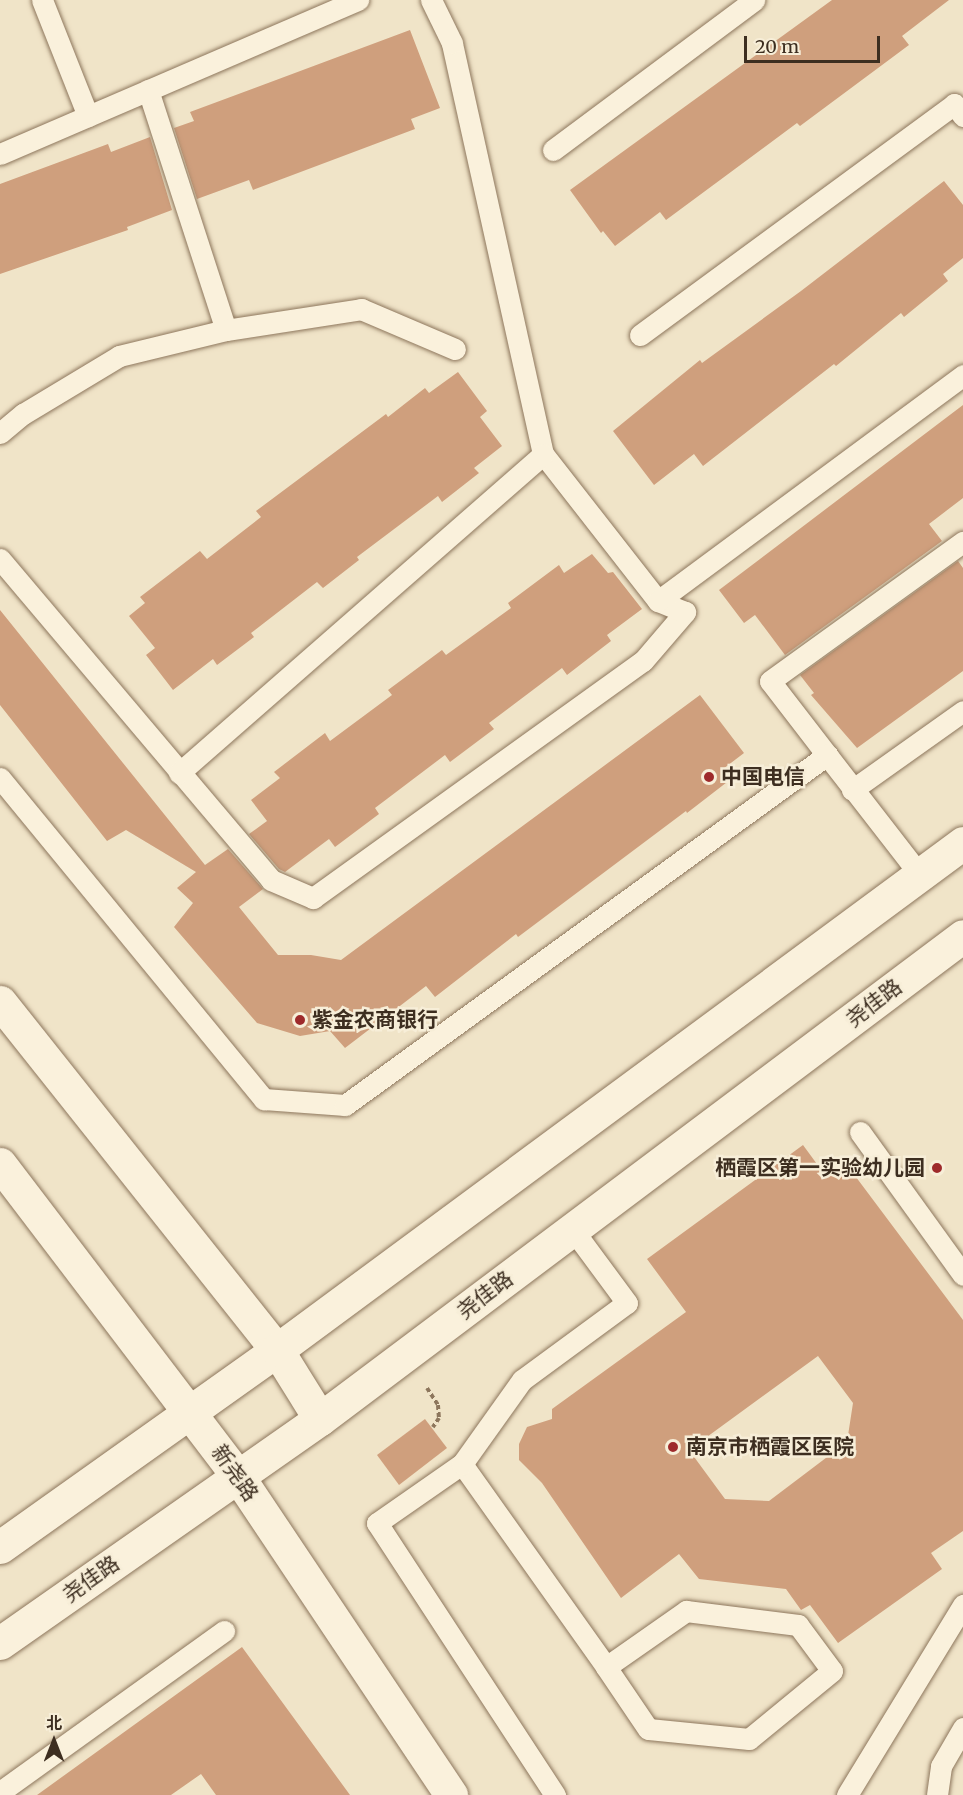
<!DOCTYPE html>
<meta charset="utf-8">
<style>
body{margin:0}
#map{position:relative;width:963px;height:1795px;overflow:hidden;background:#f0e4c8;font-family:Merriweather,"Noto Sans SC",serif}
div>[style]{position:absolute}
.building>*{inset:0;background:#cf9f7d}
.path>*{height:4px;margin-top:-2px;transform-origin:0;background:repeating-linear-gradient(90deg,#8d765c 0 4.5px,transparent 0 7.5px)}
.roads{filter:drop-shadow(0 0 2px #8d765c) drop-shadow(0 0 2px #8d765c)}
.lane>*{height:21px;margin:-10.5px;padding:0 10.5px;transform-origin:10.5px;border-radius:10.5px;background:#faf1dc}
.secondary>*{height:33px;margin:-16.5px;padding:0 16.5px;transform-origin:16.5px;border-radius:16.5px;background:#faf1dc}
.dots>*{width:16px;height:16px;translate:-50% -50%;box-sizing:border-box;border:3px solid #f7eed8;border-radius:50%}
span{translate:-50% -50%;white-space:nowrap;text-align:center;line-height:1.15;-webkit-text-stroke:5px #f7eed8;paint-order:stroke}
.poi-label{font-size:21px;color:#3d2e20;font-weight:700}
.left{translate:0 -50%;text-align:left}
.right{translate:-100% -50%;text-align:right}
.street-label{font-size:21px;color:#3d2e20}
.north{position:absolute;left:24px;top:1711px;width:60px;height:60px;-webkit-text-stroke:4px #f7eed8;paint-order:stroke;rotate:0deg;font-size:16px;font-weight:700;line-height:24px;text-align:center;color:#3d2e20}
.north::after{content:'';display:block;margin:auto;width:21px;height:27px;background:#3d2e20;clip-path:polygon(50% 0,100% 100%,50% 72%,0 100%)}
.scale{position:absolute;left:744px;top:36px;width:136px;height:27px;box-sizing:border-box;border:3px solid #3d2e20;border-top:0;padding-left:8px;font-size:18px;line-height:21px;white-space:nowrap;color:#3d2e20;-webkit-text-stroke:4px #f7eed8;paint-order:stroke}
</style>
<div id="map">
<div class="building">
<i style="clip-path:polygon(832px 0,949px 0,902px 36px,909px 45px,800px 126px,797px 123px,666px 220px,660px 212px,615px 246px,603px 231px,601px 233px,570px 190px)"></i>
<i style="clip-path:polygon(410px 30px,440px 108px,411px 119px,415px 129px,253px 190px,249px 180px,197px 199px,174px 128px,194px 121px,190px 112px)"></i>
<i style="clip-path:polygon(150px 137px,172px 210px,127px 227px,128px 230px,0 274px,0 184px,108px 144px,111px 152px)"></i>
<i style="clip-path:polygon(944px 181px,963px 205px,963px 258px,943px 274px,948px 281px,904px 317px,901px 313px,836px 366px,834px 364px,703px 466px,694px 454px,654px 485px,613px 431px,700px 360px,702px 363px,801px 291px)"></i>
<i style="clip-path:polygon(458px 372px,487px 411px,480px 417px,502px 446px,474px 468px,479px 473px,442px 502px,438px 496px,357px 557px,359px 560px,323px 588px,317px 582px,251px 633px,254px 637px,217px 665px,213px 659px,173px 690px,146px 655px,155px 648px,129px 616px,145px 603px,140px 597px,200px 551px,207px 559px,261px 517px,256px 511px,386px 414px,388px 417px,425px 388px,429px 393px)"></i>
<i style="clip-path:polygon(963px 405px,963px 498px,929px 524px,942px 541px,785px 655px,755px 615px,744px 623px,719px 590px)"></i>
<i style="clip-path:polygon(592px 554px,608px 573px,613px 572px,642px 609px,607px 635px,611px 641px,567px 675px,562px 668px,489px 723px,494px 729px,450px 762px,445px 755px,375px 808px,379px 814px,335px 847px,329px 839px,285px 872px,279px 869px,249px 834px,267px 821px,251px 800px,280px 778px,274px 772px,325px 733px,330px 741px,392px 695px,388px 690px,442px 650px,446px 655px,511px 608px,508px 603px,559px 565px,564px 573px)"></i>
<i style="clip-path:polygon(958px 561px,963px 568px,963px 671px,857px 748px,811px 695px,814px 693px,800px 675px)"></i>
<i style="clip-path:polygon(0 610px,205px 865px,228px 849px,263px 889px,239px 907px,278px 955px,311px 955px,341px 960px,700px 695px,744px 753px,723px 769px,731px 779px,687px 813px,686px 811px,518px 937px,516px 934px,435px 997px,426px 986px,345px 1048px,330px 1031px,300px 1036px,257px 1023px,174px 927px,193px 903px,177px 888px,196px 872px,126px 830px,107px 841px,0 705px)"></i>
<i style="clip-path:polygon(evenodd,803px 1145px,825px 1175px,844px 1161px,963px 1320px,963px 1531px,931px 1553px,942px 1569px,838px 1643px,810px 1605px,801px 1610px,786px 1589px,699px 1579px,679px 1554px,621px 1598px,542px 1483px,519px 1460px,519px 1444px,527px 1427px,552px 1419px,552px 1409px,686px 1312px,647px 1259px,803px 1145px,818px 1356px,853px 1403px,847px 1442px,769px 1501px,725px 1499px,689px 1450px,818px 1356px)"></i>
<i style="clip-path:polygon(425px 1419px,447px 1448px,399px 1485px,377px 1455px)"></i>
<i style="clip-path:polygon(242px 1647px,350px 1795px,216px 1795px,201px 1774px,171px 1795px,37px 1795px)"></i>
</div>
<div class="path">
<i style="left:427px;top:1388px;width:20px;rotate:57deg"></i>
<i style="left:438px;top:1405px;width:13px;rotate:86deg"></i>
<i style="left:439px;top:1418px;width:11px;rotate:124deg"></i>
</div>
<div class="roads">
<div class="lane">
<i style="left:42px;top:0;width:125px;rotate:68.4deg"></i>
<i style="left:148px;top:90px;width:252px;rotate:72deg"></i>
<i style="left:553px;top:150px;width:251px;rotate:-36.7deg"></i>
<i style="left:0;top:154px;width:390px;rotate:-23.3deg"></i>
<i style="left:640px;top:335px;width:390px;rotate:-36.3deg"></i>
<i style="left:954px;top:104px;width:15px;rotate:53deg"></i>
<i style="left:0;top:433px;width:30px;rotate:-40deg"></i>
<i style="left:23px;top:414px;width:112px;rotate:-31.1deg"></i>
<i style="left:119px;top:356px;width:110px;rotate:-13.7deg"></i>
<i style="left:226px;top:330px;width:137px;rotate:-8.8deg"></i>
<i style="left:361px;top:309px;width:102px;rotate:23.1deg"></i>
<i style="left:0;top:559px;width:420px;rotate:49.8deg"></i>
<i style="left:271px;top:880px;width:46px;rotate:23.2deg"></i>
<i style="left:313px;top:898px;width:406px;rotate:-35.7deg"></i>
<i style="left:643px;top:661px;width:65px;rotate:-49.4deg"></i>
<i style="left:685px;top:612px;width:29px;rotate:-158deg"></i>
<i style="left:658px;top:601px;width:187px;rotate:-128deg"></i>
<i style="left:543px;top:454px;width:421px;rotate:-102.5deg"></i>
<i style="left:452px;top:43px;width:48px;rotate:-116deg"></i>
<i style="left:658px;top:601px;width:380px;rotate:-36.5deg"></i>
<i style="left:827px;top:755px;width:93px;rotate:-127.6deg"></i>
<i style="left:770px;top:681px;width:238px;rotate:-35.8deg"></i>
<i style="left:179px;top:773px;width:484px;rotate:-41.2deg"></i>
<i style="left:0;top:778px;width:416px;rotate:50.6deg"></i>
<i style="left:264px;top:1099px;width:81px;rotate:4.2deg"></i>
<i style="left:345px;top:1105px;width:596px;rotate:-35.98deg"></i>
<i style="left:827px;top:755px;width:152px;rotate:52.2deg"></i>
<i style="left:852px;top:790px;width:136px;rotate:-35.4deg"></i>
<i style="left:860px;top:1132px;width:176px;rotate:54.2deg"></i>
<i style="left:462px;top:1464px;width:249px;rotate:54.6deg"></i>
<i style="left:606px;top:1667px;width:98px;rotate:-35deg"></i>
<i style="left:686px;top:1611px;width:113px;rotate:7.1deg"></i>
<i style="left:798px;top:1625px;width:57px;rotate:53.5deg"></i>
<i style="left:832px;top:1671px;width:107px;rotate:140.7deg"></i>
<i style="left:749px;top:1739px;width:101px;rotate:-174.3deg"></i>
<i style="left:648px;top:1729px;width:75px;rotate:-124.1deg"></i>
<i style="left:0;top:1792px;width:276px;rotate:-35.7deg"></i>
<i style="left:555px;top:1795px;width:325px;rotate:-123.2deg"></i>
<i style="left:377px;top:1523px;width:103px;rotate:-34.8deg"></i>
<i style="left:462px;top:1464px;width:103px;rotate:-54.5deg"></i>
<i style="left:522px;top:1380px;width:130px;rotate:-36.3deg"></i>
<i style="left:627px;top:1303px;width:91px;rotate:-126.5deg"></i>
<i style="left:847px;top:1795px;width:223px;rotate:-58.6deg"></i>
<i style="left:937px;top:1795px;width:29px;rotate:-82deg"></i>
<i style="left:941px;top:1766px;width:44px;rotate:-59.9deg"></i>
</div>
<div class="secondary">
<i style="left:0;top:1002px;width:445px;rotate:51.5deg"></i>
<i style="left:277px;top:1350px;width:81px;rotate:58.1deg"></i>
<i style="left:0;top:1164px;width:391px;rotate:52.7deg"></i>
<i style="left:237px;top:1475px;width:385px;rotate:56.2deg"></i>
<i style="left:0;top:1547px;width:340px;rotate:-35.4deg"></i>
<i style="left:277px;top:1350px;width:853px;rotate:-36.47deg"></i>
<i style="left:0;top:1643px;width:391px;rotate:-35deg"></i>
<i style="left:320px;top:1419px;width:804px;rotate:-36.91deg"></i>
</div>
</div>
<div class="dots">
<i style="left:709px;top:777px;background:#9e2a2b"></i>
<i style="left:300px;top:1020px;background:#9e2a2b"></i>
<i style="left:937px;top:1168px;background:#9e2a2b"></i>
<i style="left:673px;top:1447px;background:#9e2a2b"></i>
</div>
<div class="poi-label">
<span class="left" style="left:721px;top:777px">中国电信</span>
<span class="left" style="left:312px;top:1020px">紫金农商银行</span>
<span class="right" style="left:925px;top:1168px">栖霞区第一实验幼儿园</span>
<span class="left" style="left:686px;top:1447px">南京市栖霞区医院</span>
</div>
<div class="street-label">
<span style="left:874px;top:1003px;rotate:-37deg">尧佳路</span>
<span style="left:485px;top:1295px;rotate:-37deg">尧佳路</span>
<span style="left:235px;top:1473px;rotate:55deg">新尧路</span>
<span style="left:91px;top:1579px;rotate:-35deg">尧佳路</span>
</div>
<div class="north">北</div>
<div class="scale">20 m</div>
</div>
